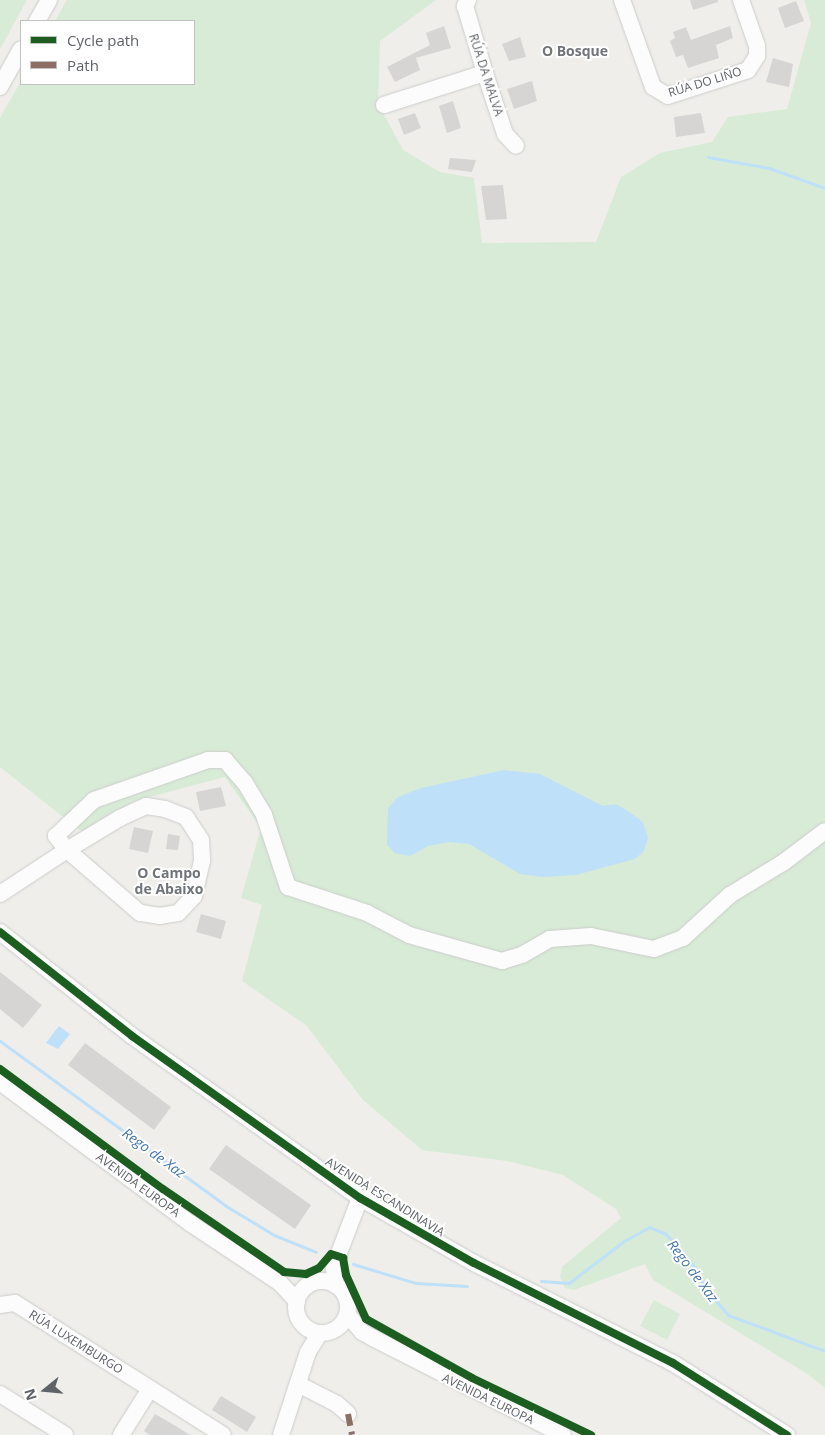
<!DOCTYPE html>
<meta charset="utf-8">
<style>
body{margin:0}
#map{position:relative;width:825px;height:1435px;overflow:hidden;background:#efeeea;font-family:"Open Sans",sans-serif}
div>[style]{position:absolute}
.green>*{inset:0;background:#d8ebd6}
.water>*{inset:0;background:#bfe0f9}
.stream>*{height:3px;margin:-1.5px;padding:0 1.5px;transform-origin:1.5px;border-radius:1.5px;background:#bfe0f9}
.building>*{inset:0;background:#d6d5d3}
.roads{filter:drop-shadow(0 0 1px #cbcccc) drop-shadow(0 0 1px #cbcccc)}
.minor>*{height:16px;margin:-8px;padding:0 8px;transform-origin:8px;border-radius:8px;background:#fdfcfc}
.minor>.ring{margin:-8px;padding:0;box-sizing:content-box;background:none;border:16px solid #fdfcfc;border-radius:50%}
.quiet>*{height:6px;margin-top:-3px;transform-origin:0;background:repeating-linear-gradient(90deg,#8d6e63 0 12px,transparent 0 18px)}
.cycleway>*{height:8px;margin:-4px;padding:0 4px;transform-origin:4px;border-radius:4px;background:#1b5e20}
span{translate:-50% -50%;white-space:nowrap;text-align:center;line-height:1.15;-webkit-text-stroke:4px #fff;paint-order:stroke}
.street-label{font-size:12px;color:#5f6368}
.neighbourhood-label{font-size:14px;color:#70757a;font-weight:700}
.water-label{font-size:14px;color:#4174aa;font-style:italic}
.legend{position:absolute;left:20px;top:20px;width:175px;height:65px;box-sizing:border-box;background:#fff;border:1px solid #bfc1c3;margin:0;padding:6px 9px;list-style:none;font-size:15px;color:#5f6368}
.legend li{display:flex;align-items:center;gap:10px;height:25px}
.legend b{width:25px;border:1px solid #bfc1c3}
.north{position:absolute;left:20px;top:1365px;width:50px;height:50px;-webkit-text-stroke:4px #fff;paint-order:stroke;rotate:253deg;font-size:14px;font-weight:700;line-height:20px;text-align:center;color:#5f6368}
.north::after{content:'';display:block;margin:auto;width:18px;height:22px;background:#5f6368;clip-path:polygon(50% 0,100% 100%,50% 72%,0 100%)}
</style>
<div id="map">
<div class="green">
<i style="clip-path:polygon(0 0,27px 0,0 49px)"></i>
<i style="clip-path:polygon(67px 0,436px 0,380px 41px,378px 103px,403px 150px,440px 172px,474px 178px,482px 243px,596px 242px,621px 177px,660px 153px,712px 142px,728px 117px,787px 109px,811px 23px,804px 0,825px 0,825px 1388px,806px 1373px,653px 1280px,645px 1264px,574px 1290px,565px 1288px,560px 1277px,562px 1267px,621px 1218px,616px 1209px,563px 1175px,507px 1161px,422px 1150px,363px 1100px,306px 1025px,242px 981px,262px 905px,241px 898px,261px 828px,225px 777px,134px 801px,82px 832px,0 767px,0 118px,21px 81px,21px 84px,194px 84px,194px 21px,55px 21px)"></i>
<i style="clip-path:polygon(654px 1300px,680px 1314px,667px 1340px,640px 1326px)"></i>
</div>
<div class="water">
<i style="clip-path:polygon(504px 770px,540px 774px,603px 806px,616px 804px,628px 811px,643px 822px,648px 838px,644px 851px,635px 859px,576px 875px,543px 877px,520px 874px,469px 844px,449px 842px,428px 846px,410px 856px,395px 853px,387px 845px,388px 808px,398px 797px,421px 788px)"></i>
<i style="clip-path:polygon(59px 1026px,70px 1034px,58px 1049px,46px 1043px)"></i>
</div>
<div class="stream">
<i style="left:708px;top:157px;width:62px;rotate:10.2deg"></i>
<i style="left:769px;top:168px;width:59px;rotate:19.7deg"></i>
<i style="left:0;top:1041px;width:280px;rotate:36.1deg"></i>
<i style="left:226px;top:1206px;width:56px;rotate:31.1deg"></i>
<i style="left:274px;top:1235px;width:45px;rotate:22deg"></i>
<i style="left:353px;top:1264px;width:66px;rotate:16.8deg"></i>
<i style="left:416px;top:1283px;width:51px;rotate:3.4deg"></i>
<i style="left:541px;top:1281px;width:28px;rotate:4deg"></i>
<i style="left:569px;top:1283px;width:69px;rotate:-37.4deg"></i>
<i style="left:624px;top:1241px;width:29px;rotate:-29deg"></i>
<i style="left:649px;top:1227px;width:18px;rotate:22deg"></i>
<i style="left:666px;top:1234px;width:40px;rotate:49deg"></i>
<i style="left:692px;top:1264px;width:30px;rotate:60deg"></i>
<i style="left:707px;top:1290px;width:33px;rotate:50deg"></i>
<i style="left:728px;top:1315px;width:103px;rotate:20.4deg"></i>
</div>
<div class="building">
<i style="clip-path:polygon(690px 0,718px 0,718px 2px,693px 10px)"></i>
<i style="clip-path:polygon(796px 1px,804px 21px,785px 28px,778px 8px)"></i>
<i style="clip-path:polygon(444px 26px,451px 48px,416px 58px,420px 70px,395px 82px,387px 67px,430px 45px,426px 33px)"></i>
<i style="clip-path:polygon(730px 26px,733px 38px,716px 45px,719px 58px,688px 68px,683px 55px,676px 57px,670px 41px,675px 38px,673px 32px,686px 27px,691px 40px)"></i>
<i style="clip-path:polygon(520px 37px,526px 57px,509px 61px,502px 44px)"></i>
<i style="clip-path:polygon(773px 58px,793px 64px,789px 87px,766px 82px)"></i>
<i style="clip-path:polygon(532px 81px,537px 101px,514px 109px,507px 89px)"></i>
<i style="clip-path:polygon(453px 101px,461px 128px,447px 133px,439px 106px)"></i>
<i style="clip-path:polygon(415px 113px,421px 128px,404px 135px,398px 119px)"></i>
<i style="clip-path:polygon(701px 113px,705px 133px,676px 137px,674px 117px)"></i>
<i style="clip-path:polygon(450px 158px,476px 160px,472px 172px,448px 169px)"></i>
<i style="clip-path:polygon(503px 185px,507px 219px,486px 220px,481px 186px)"></i>
<i style="clip-path:polygon(221px 787px,226px 806px,200px 811px,196px 792px)"></i>
<i style="clip-path:polygon(134px 827px,153px 831px,148px 853px,129px 849px)"></i>
<i style="clip-path:polygon(168px 834px,180px 836px,178px 850px,166px 849px)"></i>
<i style="clip-path:polygon(201px 914px,226px 921px,221px 939px,196px 932px)"></i>
<i style="clip-path:polygon(0 972px,42px 1005px,23px 1028px,0 1009px)"></i>
<i style="clip-path:polygon(85px 1043px,171px 1107px,154px 1130px,68px 1065px)"></i>
<i style="clip-path:polygon(226px 1145px,311px 1205px,295px 1229px,209px 1169px)"></i>
<i style="clip-path:polygon(221px 1396px,256px 1417px,247px 1432px,212px 1410px)"></i>
<i style="clip-path:polygon(155px 1414px,174px 1425px,190px 1435px,150px 1435px,144px 1431px)"></i>
</div>
<div class="roads">
<div class="minor">
<i style="left:468px;top:0;width:7px;rotate:117deg"></i>
<i style="left:465px;top:6px;width:70px;rotate:73.4deg"></i>
<i style="left:485px;top:73px;width:64px;rotate:71.8deg"></i>
<i style="left:505px;top:134px;width:16px;rotate:47deg"></i>
<i style="left:622px;top:0;width:92px;rotate:70.4deg"></i>
<i style="left:653px;top:87px;width:17px;rotate:31deg"></i>
<i style="left:668px;top:96px;width:84px;rotate:-18deg"></i>
<i style="left:748px;top:70px;width:17px;rotate:-57deg"></i>
<i style="left:757px;top:56px;width:10px;rotate:-90deg"></i>
<i style="left:757px;top:46px;width:49px;rotate:-109.2deg"></i>
<i style="left:37px;top:21px;width:24px;rotate:-60deg"></i>
<i style="left:0;top:87px;width:43px;rotate:-61.1deg"></i>
<i style="left:384px;top:105px;width:106px;rotate:-17.6deg"></i>
<i style="left:0;top:894px;width:80px;rotate:-33.3deg"></i>
<i style="left:67px;top:850px;width:62px;rotate:-31.1deg"></i>
<i style="left:120px;top:818px;width:29px;rotate:-25deg"></i>
<i style="left:146px;top:806px;width:19px;rotate:9deg"></i>
<i style="left:165px;top:809px;width:22px;rotate:21deg"></i>
<i style="left:186px;top:817px;width:27px;rotate:57deg"></i>
<i style="left:201px;top:840px;width:21px;rotate:87deg"></i>
<i style="left:202px;top:861px;width:36px;rotate:103deg"></i>
<i style="left:194px;top:896px;width:23px;rotate:133deg"></i>
<i style="left:178px;top:913px;width:18px;rotate:171deg"></i>
<i style="left:160px;top:916px;width:20px;rotate:-171deg"></i>
<i style="left:140px;top:913px;width:96px;rotate:-139.2deg"></i>
<i style="left:67px;top:850px;width:18px;rotate:-128deg"></i>
<i style="left:56px;top:836px;width:52px;rotate:-43.5deg"></i>
<i style="left:94px;top:800px;width:121px;rotate:-19.3deg"></i>
<i style="left:208px;top:760px;width:17px"></i>
<i style="left:225px;top:760px;width:30px;rotate:49deg"></i>
<i style="left:245px;top:783px;width:37px;rotate:59deg"></i>
<i style="left:264px;top:815px;width:76px;rotate:71.6deg"></i>
<i style="left:288px;top:887px;width:83px;rotate:18.2deg"></i>
<i style="left:367px;top:913px;width:47px;rotate:27.6deg"></i>
<i style="left:409px;top:935px;width:97px;rotate:15.6deg"></i>
<i style="left:502px;top:961px;width:21px;rotate:-17deg"></i>
<i style="left:522px;top:955px;width:32px;rotate:-30deg"></i>
<i style="left:550px;top:939px;width:41px;rotate:-4.2deg"></i>
<i style="left:591px;top:936px;width:64px;rotate:11.7deg"></i>
<i style="left:654px;top:949px;width:31px;rotate:-21deg"></i>
<i style="left:683px;top:938px;width:64px;rotate:-42.5deg"></i>
<i style="left:730px;top:895px;width:63px;rotate:-31.4deg"></i>
<i style="left:784px;top:862px;width:51px;rotate:-37.1deg"></i>
<i style="left:0;top:932px;width:168px;rotate:38.2deg"></i>
<i style="left:132px;top:1036px;width:280px;rotate:35.4deg"></i>
<i style="left:360px;top:1198px;width:131px;rotate:29.7deg"></i>
<i style="left:474px;top:1263px;width:223px;rotate:26.7deg"></i>
<i style="left:673px;top:1363px;width:135px;rotate:32.3deg"></i>
<i style="left:0;top:1082px;width:237px;rotate:36.6deg"></i>
<i style="left:190px;top:1223px;width:108px;rotate:33.7deg"></i>
<i style="left:280px;top:1283px;width:25px;rotate:47deg"></i>
<i class="ring" style="left:296px;top:1281px;width:36px;height:36px"></i>
<i style="left:335px;top:1285px;width:19px;rotate:-93deg"></i>
<i style="left:334px;top:1266px;width:73px;rotate:-69.1deg"></i>
<i style="left:0;top:1305px;width:15px;rotate:-8deg"></i>
<i style="left:15px;top:1303px;width:246px;rotate:32.4deg"></i>
<i style="left:347px;top:1314px;width:23px;rotate:50deg"></i>
<i style="left:362px;top:1332px;width:13px;rotate:29deg"></i>
<i style="left:373px;top:1338px;width:213px;rotate:27deg"></i>
<i style="left:298px;top:1384px;width:44px;rotate:27.1deg"></i>
<i style="left:337px;top:1404px;width:15px;rotate:42deg"></i>
<i style="left:0;top:1394px;width:77px;rotate:32.2deg"></i>
<i style="left:121px;top:1435px;width:54px;rotate:-57.8deg"></i>
<i style="left:281px;top:1435px;width:87px;rotate:-72deg"></i>
<i style="left:308px;top:1352px;width:22px;rotate:-58deg"></i>
</div>
</div>
<div class="quiet">
<i style="left:348px;top:1414px;width:21px;rotate:79deg"></i>
</div>
<div class="cycleway">
<i style="left:0;top:932px;width:168px;rotate:38.2deg"></i>
<i style="left:132px;top:1036px;width:280px;rotate:35.4deg"></i>
<i style="left:360px;top:1198px;width:131px;rotate:29.7deg"></i>
<i style="left:474px;top:1263px;width:223px;rotate:26.7deg"></i>
<i style="left:673px;top:1363px;width:135px;rotate:32.3deg"></i>
<i style="left:0;top:1069px;width:202px;rotate:36.4deg"></i>
<i style="left:163px;top:1189px;width:147px;rotate:34.4deg"></i>
<i style="left:284px;top:1272px;width:22px;rotate:5deg"></i>
<i style="left:306px;top:1274px;width:14px;rotate:-25deg"></i>
<i style="left:319px;top:1268px;width:18px;rotate:-49deg"></i>
<i style="left:331px;top:1254px;width:13px;rotate:18deg"></i>
<i style="left:343px;top:1258px;width:17px;rotate:80deg"></i>
<i style="left:346px;top:1275px;width:48px;rotate:65.6deg"></i>
<i style="left:366px;top:1319px;width:121px;rotate:29.1deg"></i>
<i style="left:472px;top:1378px;width:132px;rotate:25.6deg"></i>
</div>
<div class="street-label">
<span style="left:486px;top:75px;rotate:72deg">RÚA DA MALVA</span>
<span style="left:705px;top:82px;rotate:-17deg">RÚA DO LIÑO</span>
<span style="left:138px;top:1185px;rotate:36deg">AVENIDA EUROPA</span>
<span style="left:385px;top:1197px;rotate:32deg">AVENIDA ESCANDINAVIA</span>
<span style="left:76px;top:1342px;rotate:32deg">RÚA LUXEMBURGO</span>
<span style="left:488px;top:1399px;rotate:26deg">AVENIDA EUROPA</span>
</div>
<div class="neighbourhood-label">
<span style="left:575px;top:51px">O Bosque</span>
<span style="left:169px;top:881px">O Campo<br>de Abaixo</span>
</div>
<div class="water-label">
<span style="left:154px;top:1153px;rotate:36deg">Rego de Xaz</span>
<span style="left:693px;top:1271px;rotate:53deg">Rego de Xaz</span>
</div>
<ul class="legend">
<li><b style="height:6px;background:#1b5e20"></b>Cycle path</li>
<li><b style="height:6px;background:#8d6e63"></b>Path</li>
</ul>
<div class="north">N</div>
</div>
